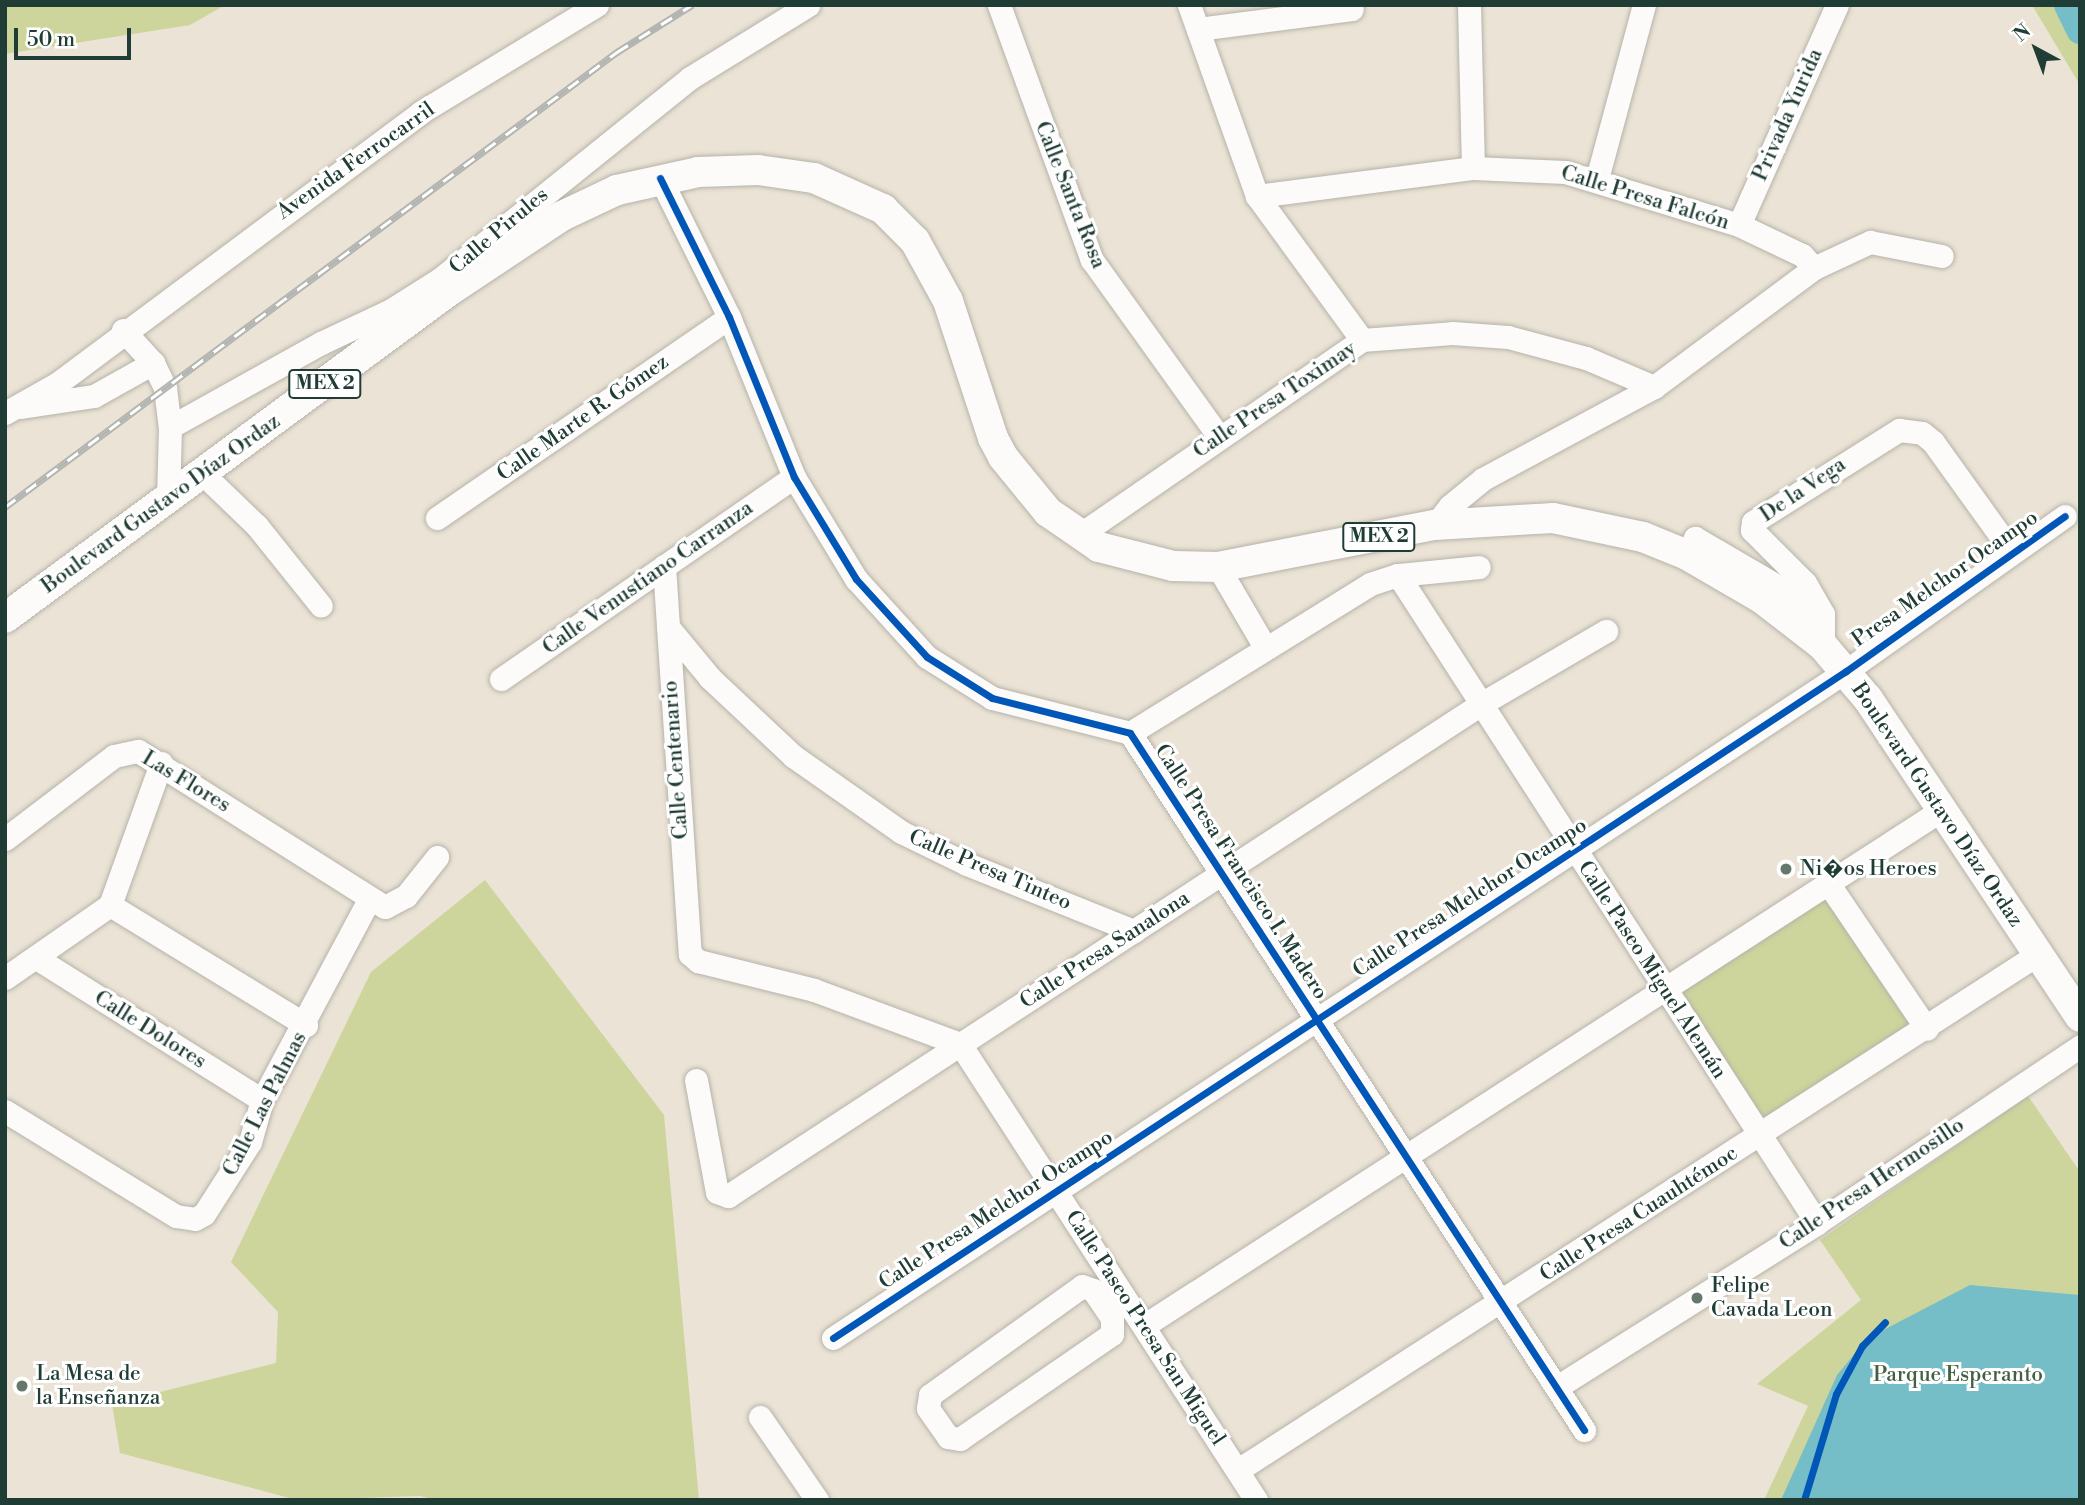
<!DOCTYPE html>
<meta charset="utf-8">
<style>
body{margin:0}
#map{position:relative;width:2085px;height:1505px;overflow:hidden;background:#ebe3d5;font-family:"Libre Bodoni",serif}
div>[style]{position:absolute}
.green>*{inset:0;background:#cdd59c}
.water>*{inset:0;background:#75bec7}
.river>*{height:28px;margin:-14px;padding:0 14px;transform-origin:14px;border-radius:14px;background:#75bec7}
.roads{filter:drop-shadow(0 0 2px #b5b3aa) drop-shadow(0 0 2px #b5b3aa)}
.minor>*{height:23px;margin:-11.5px;padding:0 11.5px;transform-origin:11.5px;border-radius:11.5px;background:#fcfbf9}
.major>*{height:30px;margin:-15px;padding:0 15px;transform-origin:15px;border-radius:15px;background:#fcfbf9}
.rail>*{height:7px;margin-top:-3.5px;transform-origin:0;background:repeating-linear-gradient(90deg,#fff 0 13px,#b3b5b2 0 26px);box-sizing:border-box;border-block:2px solid #b3b5b2}
.cycleway>*{height:7px;margin:-3.5px;padding:0 3.5px;transform-origin:3.5px;border-radius:3.5px;background:#0057b8}
.dots>*{width:19px;height:19px;translate:-50% -50%;box-sizing:border-box;border:4px solid #fff;border-radius:50%}
span{translate:-50% -50%;white-space:nowrap;text-align:center;line-height:1.15;-webkit-text-stroke:6px #fff;paint-order:stroke}
.shield-label span{padding:2px 5px;background:#fff;border:2px solid;border-radius:5px;-webkit-text-stroke-width:0}
.shield-label{font-size:19px;color:#1f3d34;font-weight:700}
.street-label{font-size:21px;color:#1f3d34}
.poi-label{font-size:21px;color:#1f3d34}
.left{translate:0 -50%;text-align:left}
.park-label{font-size:21px;color:#446042}
.frame{position:absolute;inset:0;border:7px solid #1f3d34;pointer-events:none}
.north{position:absolute;left:2001px;top:14px;width:70px;height:70px;-webkit-text-stroke:5px #fff;paint-order:stroke;rotate:319deg;font-size:19px;font-weight:700;line-height:28px;text-align:center;color:#1f3d34}
.north::after{content:'';display:block;margin:auto;width:24px;height:32px;background:#1f3d34;clip-path:polygon(50% 0,100% 100%,50% 72%,0 100%)}
.scale{position:absolute;left:14px;top:28px;width:117px;height:32px;box-sizing:border-box;border:4px solid #1f3d34;border-top:0;padding-left:9px;font-size:21px;line-height:24px;white-space:nowrap;color:#1f3d34;-webkit-text-stroke:5px #fff;paint-order:stroke}
</style>
<div id="map">
<div class="green">
<i style="clip-path:polygon(5px 5px,225px 5px,190px 25px,5px 54px)"></i>
<i style="clip-path:polygon(2032px 5px,2080px 5px,2080px 85px)"></i>
<i style="clip-path:polygon(485px 880px,664px 1115px,699px 1500px,437px 1500px,420px 1496px,297px 1500px,120px 1453px,112px 1404px,276px 1363px,278px 1312px,231px 1262px,371px 972px)"></i>
<i style="clip-path:polygon(1826px 891px,1919px 1027px,1767px 1123px,1675px 989px)"></i>
<i style="clip-path:polygon(2028px 1096px,2080px 1172px,2080px 1476px,2055px 1500px,1764px 1500px,1808px 1406px,1757px 1384px,1861px 1300px,1820px 1240px)"></i>
</div>
<div class="water">
<i style="clip-path:polygon(1970px 1285px,2080px 1295px,2080px 1500px,1781px 1500px,1837px 1375px,1868px 1338px)"></i>
</div>
<div class="river">
<i style="left:2068px;top:5px;width:28px;rotate:64deg"></i>
</div>
<div class="roads">
<div class="minor">
<i style="left:999px;top:5px;width:271px;rotate:70deg"></i>
<i style="left:1092px;top:260px;width:218px;rotate:54.3deg"></i>
<i style="left:1189px;top:5px;width:203px;rotate:70.4deg"></i>
<i style="left:1257px;top:196px;width:178px;rotate:53.9deg"></i>
<i style="left:1469px;top:5px;width:163px;rotate:88.6deg"></i>
<i style="left:1198px;top:29px;width:155px;rotate:-7.4deg"></i>
<i style="left:660px;top:178px;width:155px;rotate:63.6deg"></i>
<i style="left:729px;top:317px;width:173px;rotate:67.9deg"></i>
<i style="left:794px;top:477px;width:119px;rotate:58.7deg"></i>
<i style="left:856px;top:579px;width:105px;rotate:47.7deg"></i>
<i style="left:927px;top:657px;width:77px;rotate:32.2deg"></i>
<i style="left:992px;top:698px;width:142px;rotate:14.2deg"></i>
<i style="left:1130px;top:733px;width:832px;rotate:56.92deg"></i>
<i style="left:1597px;top:179px;width:180px;rotate:-74.9deg"></i>
<i style="left:1257px;top:196px;width:218px;rotate:-7.4deg"></i>
<i style="left:1473px;top:168px;width:92px;rotate:2.5deg"></i>
<i style="left:1565px;top:172px;width:182px;rotate:16.9deg"></i>
<i style="left:1739px;top:225px;width:70px;rotate:25.5deg"></i>
<i style="left:1802px;top:255px;width:18px;rotate:47deg"></i>
<i style="left:1739px;top:225px;width:241px;rotate:-66deg"></i>
<i style="left:123px;top:330px;width:45px;rotate:47.7deg"></i>
<i style="left:153px;top:363px;width:28px;rotate:64deg"></i>
<i style="left:165px;top:388px;width:39px;rotate:83deg"></i>
<i style="left:170px;top:427px;width:71px;rotate:91.6deg"></i>
<i style="left:21px;top:407px;width:74px;rotate:-8.6deg"></i>
<i style="left:94px;top:396px;width:68px;rotate:-29.2deg"></i>
<i style="left:5px;top:413px;width:61px;rotate:-29.5deg"></i>
<i style="left:58px;top:383px;width:453px;rotate:-36.7deg"></i>
<i style="left:421px;top:112px;width:206px;rotate:-31.3deg"></i>
<i style="left:170px;top:427px;width:173px;rotate:-29.1deg"></i>
<i style="left:321px;top:343px;width:77px;rotate:-25.2deg"></i>
<i style="left:391px;top:310px;width:58px;rotate:-32.3deg"></i>
<i style="left:440px;top:279px;width:321px;rotate:-38.8deg"></i>
<i style="left:690px;top:78px;width:139px;rotate:-31.7deg"></i>
<i style="left:203px;top:474px;width:75px;rotate:43.9deg"></i>
<i style="left:257px;top:526px;width:102px;rotate:51.3deg"></i>
<i style="left:437px;top:518px;width:354px;rotate:-34.5deg"></i>
<i style="left:1435px;top:525px;width:24px;rotate:-52deg"></i>
<i style="left:1450px;top:506px;width:43px;rotate:-39.3deg"></i>
<i style="left:1483px;top:479px;width:194px;rotate:-28.3deg"></i>
<i style="left:1654px;top:387px;width:199px;rotate:-36.6deg"></i>
<i style="left:1814px;top:268px;width:62px;rotate:-24.9deg"></i>
<i style="left:1870px;top:242px;width:73px;rotate:11deg"></i>
<i style="left:1078px;top:536px;width:345px;rotate:-34.6deg"></i>
<i style="left:1362px;top:340px;width:90px;rotate:-4.4deg"></i>
<i style="left:1452px;top:333px;width:56px;rotate:4.1deg"></i>
<i style="left:1508px;top:337px;width:81px;rotate:15.1deg"></i>
<i style="left:1586px;top:358px;width:74px;rotate:23.1deg"></i>
<i style="left:1687px;top:555px;width:19px;rotate:-65deg"></i>
<i style="left:1695px;top:538px;width:105px;rotate:30.2deg"></i>
<i style="left:1786px;top:591px;width:41px;rotate:38deg"></i>
<i style="left:664px;top:566px;width:389px;rotate:86.2deg"></i>
<i style="left:690px;top:954px;width:11px;rotate:41deg"></i>
<i style="left:698px;top:961px;width:120px;rotate:14deg"></i>
<i style="left:814px;top:990px;width:156px;rotate:20.3deg"></i>
<i style="left:960px;top:1044px;width:544px;rotate:57.01deg"></i>
<i style="left:1218px;top:567px;width:93px;rotate:59.6deg"></i>
<i style="left:1398px;top:575px;width:772px;rotate:57.11deg"></i>
<i style="left:668px;top:627px;width:66px;rotate:50.5deg"></i>
<i style="left:710px;top:678px;width:114px;rotate:43.2deg"></i>
<i style="left:793px;top:756px;width:132px;rotate:35.1deg"></i>
<i style="left:901px;top:832px;width:73px;rotate:25.9deg"></i>
<i style="left:967px;top:864px;width:180px;rotate:21.9deg"></i>
<i style="left:1823px;top:646px;width:32px;rotate:-90deg"></i>
<i style="left:1823px;top:614px;width:36px;rotate:-120deg"></i>
<i style="left:1805px;top:583px;width:75px;rotate:-135deg"></i>
<i style="left:1752px;top:530px;width:8px;rotate:-83deg"></i>
<i style="left:1753px;top:522px;width:173px;rotate:-32.2deg"></i>
<i style="left:1899px;top:430px;width:23px;rotate:7deg"></i>
<i style="left:1922px;top:433px;width:14px;rotate:39deg"></i>
<i style="left:1933px;top:442px;width:135px;rotate:54.3deg"></i>
<i style="left:501px;top:679px;width:356px;rotate:-34.6deg"></i>
<i style="left:1130px;top:733px;width:282px;rotate:-31.8deg"></i>
<i style="left:1370px;top:584px;width:29px;rotate:-18deg"></i>
<i style="left:1398px;top:575px;width:81px;rotate:-5.6deg"></i>
<i style="left:5px;top:839px;width:137px;rotate:-37.3deg"></i>
<i style="left:114px;top:756px;width:25px;rotate:-12deg"></i>
<i style="left:138px;top:751px;width:292px;rotate:32.3deg"></i>
<i style="left:385px;top:907px;width:24px;rotate:-28deg"></i>
<i style="left:406px;top:896px;width:50px;rotate:-51.5deg"></i>
<i style="left:1828px;top:883px;width:176px;rotate:55.9deg"></i>
<i style="left:110px;top:905px;width:230px;rotate:31.5deg"></i>
<i style="left:38px;top:959px;width:265px;rotate:32.2deg"></i>
<i style="left:5px;top:978px;width:128px;rotate:-34.8deg"></i>
<i style="left:110px;top:905px;width:151px;rotate:-70.2deg"></i>
<i style="left:696px;top:1080px;width:114px;rotate:79.4deg"></i>
<i style="left:717px;top:1192px;width:12px;rotate:20deg"></i>
<i style="left:728px;top:1196px;width:899px;rotate:-33.16deg"></i>
<i style="left:1481px;top:704px;width:145px;rotate:-30.3deg"></i>
<i style="left:5px;top:1111px;width:201px;rotate:31.6deg"></i>
<i style="left:176px;top:1216px;width:19px;rotate:9deg"></i>
<i style="left:195px;top:1219px;width:10px;rotate:-29deg"></i>
<i style="left:204px;top:1214px;width:85px;rotate:-57.4deg"></i>
<i style="left:250px;top:1142px;width:44px;rotate:-74.1deg"></i>
<i style="left:262px;top:1100px;width:227px;rotate:-61.9deg"></i>
<i style="left:1082px;top:1286px;width:12px;rotate:20deg"></i>
<i style="left:1093px;top:1290px;width:34px;rotate:56deg"></i>
<i style="left:1112px;top:1318px;width:16px;rotate:90deg"></i>
<i style="left:1112px;top:1334px;width:185px;rotate:145.4deg"></i>
<i style="left:960px;top:1439px;width:12px;rotate:-171deg"></i>
<i style="left:948px;top:1437px;width:35px;rotate:-125deg"></i>
<i style="left:928px;top:1408px;width:13px;rotate:-81deg"></i>
<i style="left:930px;top:1395px;width:187px;rotate:-35.6deg"></i>
<i style="left:1145px;top:1325px;width:950px;rotate:-32.89deg"></i>
<i style="left:833px;top:1338px;width:1213px;rotate:-33.36deg"></i>
<i style="left:1846px;top:671px;width:268px;rotate:-35.3deg"></i>
<i style="left:1557px;top:1387px;width:307px;rotate:-32.2deg"></i>
<i style="left:1817px;top:1223px;width:317px;rotate:-33.9deg"></i>
<i style="left:760px;top:1417px;width:101px;rotate:55.5deg"></i>
<i style="left:1238px;top:1470px;width:952px;rotate:-32.82deg"></i>
</div>
<div class="major">
<i style="left:5px;top:618px;width:551px;rotate:-36.37deg"></i>
<i style="left:449px;top:291px;width:136px;rotate:-33.6deg"></i>
<i style="left:562px;top:216px;width:61px;rotate:-25.3deg"></i>
<i style="left:617px;top:190px;width:83px;rotate:-12.5deg"></i>
<i style="left:698px;top:172px;width:60px;rotate:-1.9deg"></i>
<i style="left:758px;top:170px;width:57px;rotate:8.1deg"></i>
<i style="left:814px;top:178px;width:76px;rotate:24.2deg"></i>
<i style="left:883px;top:209px;width:45px;rotate:45deg"></i>
<i style="left:915px;top:241px;width:68px;rotate:61.2deg"></i>
<i style="left:948px;top:301px;width:144px;rotate:71.8deg"></i>
<i style="left:993px;top:438px;width:21px;rotate:62deg"></i>
<i style="left:1003px;top:457px;width:71px;rotate:50.7deg"></i>
<i style="left:1048px;top:512px;width:62px;rotate:34.5deg"></i>
<i style="left:1099px;top:547px;width:76px;rotate:14.4deg"></i>
<i style="left:1173px;top:566px;width:45px;rotate:1.3deg"></i>
<i style="left:1218px;top:567px;width:221px;rotate:-11deg"></i>
<i style="left:1435px;top:525px;width:118px;rotate:-3.4deg"></i>
<i style="left:1553px;top:518px;width:92px;rotate:11.9deg"></i>
<i style="left:1643px;top:537px;width:48px;rotate:22.2deg"></i>
<i style="left:1687px;top:555px;width:86px;rotate:30.2deg"></i>
<i style="left:1761px;top:598px;width:78px;rotate:37.7deg"></i>
<i style="left:1823px;top:646px;width:70px;rotate:49.7deg"></i>
<i style="left:1868px;top:699px;width:382px;rotate:56.3deg"></i>
</div>
</div>
<div class="rail">
<i style="left:5px;top:507px;width:763px;rotate:-36.63deg"></i>
<i style="left:617px;top:52px;width:89px;rotate:-32.1deg"></i>
</div>
<div class="cycleway">
<i style="left:660px;top:178px;width:155px;rotate:63.6deg"></i>
<i style="left:729px;top:317px;width:173px;rotate:67.9deg"></i>
<i style="left:794px;top:477px;width:119px;rotate:58.7deg"></i>
<i style="left:856px;top:579px;width:105px;rotate:47.7deg"></i>
<i style="left:927px;top:657px;width:77px;rotate:32.2deg"></i>
<i style="left:992px;top:698px;width:142px;rotate:14.2deg"></i>
<i style="left:1130px;top:733px;width:832px;rotate:56.92deg"></i>
<i style="left:833px;top:1338px;width:1213px;rotate:-33.36deg"></i>
<i style="left:1846px;top:671px;width:268px;rotate:-35.3deg"></i>
<i style="left:1804px;top:1500px;width:111px;rotate:-73.2deg"></i>
<i style="left:1836px;top:1394px;width:55px;rotate:-61.6deg"></i>
<i style="left:1862px;top:1346px;width:33px;rotate:-46deg"></i>
</div>
<div class="dots">
<i style="left:1786px;top:869px;background:#66776c"></i>
<i style="left:1697px;top:1298px;background:#66776c"></i>
<i style="left:22px;top:1386px;background:#66776c"></i>
</div>
<div class="shield-label">
<span style="left:325px;top:384px">MEX 2</span>
<span style="left:1379px;top:537px">MEX 2</span>
</div>
<div class="street-label">
<span style="left:1788px;top:115px;rotate:-66deg">Privada Yurida</span>
<span style="left:356px;top:161px;rotate:-35deg">Avenida Ferrocarril</span>
<span style="left:1070px;top:195px;rotate:68deg">Calle Santa Rosa</span>
<span style="left:1645px;top:198px;rotate:17deg">Calle Presa Falcón</span>
<span style="left:499px;top:231px;rotate:-40deg">Calle Pirules</span>
<span style="left:1275px;top:400px;rotate:-34deg">Calle Presa Toximay</span>
<span style="left:583px;top:418px;rotate:-35deg">Calle Marte R. Gómez</span>
<span style="left:1803px;top:490px;rotate:-34deg">De la Vega</span>
<span style="left:161px;top:504px;rotate:-36deg">Boulevard Gustavo Díaz Ordaz</span>
<span style="left:648px;top:578px;rotate:-35deg">Calle Venustiano Carranza</span>
<span style="left:1945px;top:579px;rotate:-35deg">Presa Melchor Ocampo</span>
<span style="left:676px;top:760px;rotate:-94deg">Calle Centenario</span>
<span style="left:186px;top:782px;rotate:31deg">Las Flores</span>
<span style="left:1937px;top:805px;rotate:56deg">Boulevard Gustavo Díaz Ordaz</span>
<span style="left:990px;top:870px;rotate:23deg">Calle Presa Tinteo</span>
<span style="left:1241px;top:872px;rotate:57deg">Calle Presa Francisco I. Madero</span>
<span style="left:1470px;top:898px;rotate:-33deg">Calle Presa Melchor Ocampo</span>
<span style="left:1105px;top:950px;rotate:-33deg">Calle Presa Sanalona</span>
<span style="left:1652px;top:970px;rotate:57deg">Calle Paseo Miguel Alemán</span>
<span style="left:150px;top:1030px;rotate:32deg">Calle Dolores</span>
<span style="left:265px;top:1104px;rotate:-63deg">Calle Las Palmas</span>
<span style="left:1872px;top:1184px;rotate:-34deg">Calle Presa Hermosillo</span>
<span style="left:996px;top:1210px;rotate:-33deg">Calle Presa Melchor Ocampo</span>
<span style="left:1639px;top:1214px;rotate:-33deg">Calle Presa Cuauhtémoc</span>
<span style="left:1145px;top:1328px;rotate:57deg">Calle Paseo Presa San Miguel</span>
</div>
<div class="poi-label">
<span class="left" style="left:1800px;top:869px">Ni�os Heroes</span>
<span class="left" style="left:1711px;top:1298px">Felipe<br>Cavada Leon</span>
<span class="left" style="left:36px;top:1386px">La Mesa de<br>la Enseñanza</span>
</div>
<div class="park-label">
<span style="left:1958px;top:1375px">Parque Esperanto</span>
</div>
<div class="frame"></div>
<div class="north">N</div>
<div class="scale">50 m</div>
</div>
